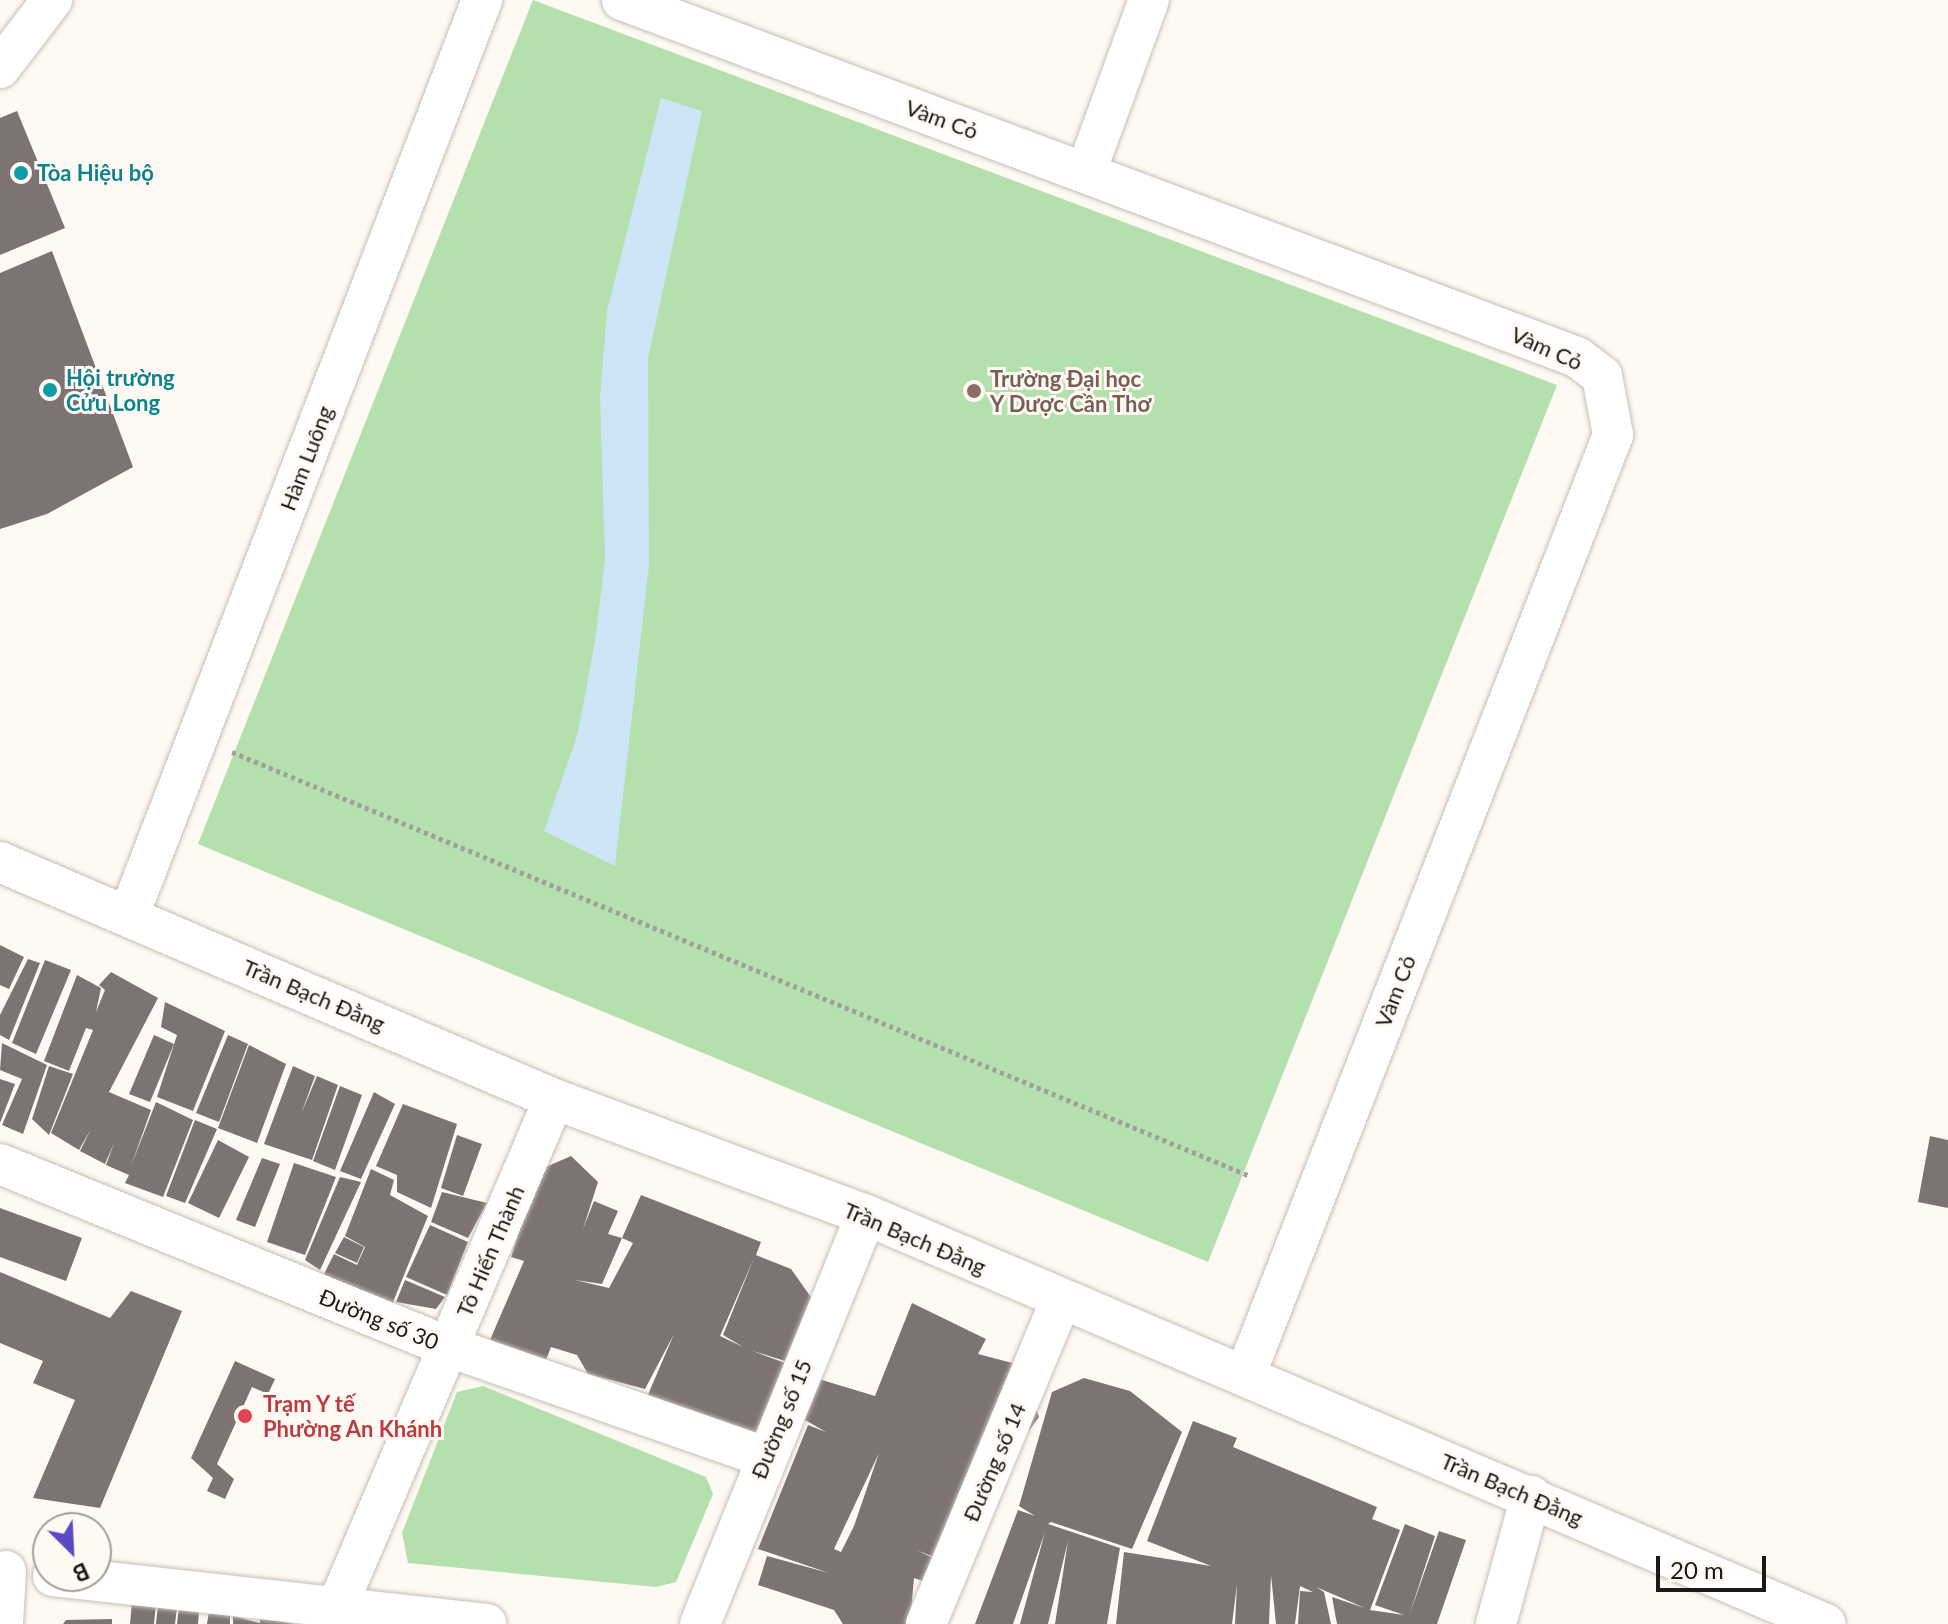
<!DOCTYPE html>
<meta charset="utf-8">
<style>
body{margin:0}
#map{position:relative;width:1948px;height:1624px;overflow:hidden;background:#fef9f3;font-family:Lato,sans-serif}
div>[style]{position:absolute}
.green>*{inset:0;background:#b3e0ad}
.water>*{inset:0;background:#cee5f8}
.building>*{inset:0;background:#7c7372}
.path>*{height:5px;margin-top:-2.5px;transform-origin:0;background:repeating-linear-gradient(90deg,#a29f9a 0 4px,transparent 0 8px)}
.roads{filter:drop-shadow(0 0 2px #c5bfb8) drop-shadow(0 0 2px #c5bfb8)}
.minor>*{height:40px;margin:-20px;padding:0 20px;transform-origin:20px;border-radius:20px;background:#fff}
.dots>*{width:22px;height:22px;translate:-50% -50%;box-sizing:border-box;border:4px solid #fef9f3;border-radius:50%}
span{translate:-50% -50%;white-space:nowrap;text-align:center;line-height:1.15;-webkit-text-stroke:6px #fef9f3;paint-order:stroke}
.street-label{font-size:22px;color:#1b1917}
.culture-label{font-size:22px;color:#0d838f;font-weight:700}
.left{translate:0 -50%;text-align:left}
.education-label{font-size:22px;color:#785e54;font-weight:700}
.health-label{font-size:22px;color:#be3a42;font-weight:700}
.north{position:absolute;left:32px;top:1512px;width:80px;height:80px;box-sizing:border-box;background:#fef9f3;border:2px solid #a39f9b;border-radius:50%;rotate:156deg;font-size:22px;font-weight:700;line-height:32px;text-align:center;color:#1b1917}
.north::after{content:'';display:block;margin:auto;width:28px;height:36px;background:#5b4ac2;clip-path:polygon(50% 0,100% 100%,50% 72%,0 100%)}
.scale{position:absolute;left:1656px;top:1556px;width:110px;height:36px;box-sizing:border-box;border:4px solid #1b1917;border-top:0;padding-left:10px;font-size:24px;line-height:28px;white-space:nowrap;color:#1b1917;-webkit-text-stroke:6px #fef9f3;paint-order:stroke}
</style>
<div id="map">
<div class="green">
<i style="clip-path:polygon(533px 0,1557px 385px,1208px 1262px,198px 844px)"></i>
<i style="clip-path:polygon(483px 1386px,706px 1477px,713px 1494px,676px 1582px,656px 1587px,408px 1563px,402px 1533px,457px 1392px)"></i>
</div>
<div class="water">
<i style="clip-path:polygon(661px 98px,702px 111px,648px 358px,649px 565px,615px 866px,544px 831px,578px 733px,595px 641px,605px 560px,600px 397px,607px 311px)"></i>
</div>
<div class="building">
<i style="clip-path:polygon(17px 111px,65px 228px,0 255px,0 118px)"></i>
<i style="clip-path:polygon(52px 251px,133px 467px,47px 514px,0 529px,0 273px)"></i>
<i style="clip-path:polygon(0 945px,24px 957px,9px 989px,0 985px)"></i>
<i style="clip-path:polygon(28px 959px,40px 963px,9px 1040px,0 1035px,0 1015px)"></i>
<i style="clip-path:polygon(45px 960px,71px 970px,36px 1054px,12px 1043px)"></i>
<i style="clip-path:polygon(111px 972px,158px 998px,109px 1092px,151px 1110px,131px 1166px,156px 1102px,193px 1120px,163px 1197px,125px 1183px,129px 1175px,106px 1165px,114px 1143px,105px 1164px,80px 1151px,91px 1129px,79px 1150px,51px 1133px,93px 1030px,86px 1028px,69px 1071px,44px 1061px,77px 975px,101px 988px,96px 1012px,105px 990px,99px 985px)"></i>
<i style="clip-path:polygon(165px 1002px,225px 1031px,193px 1111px,157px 1097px,177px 1035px,161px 1027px)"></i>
<i style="clip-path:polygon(154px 1035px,174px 1044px,150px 1102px,129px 1094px)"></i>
<i style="clip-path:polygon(228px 1035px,248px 1044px,219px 1122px,196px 1113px)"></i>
<i style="clip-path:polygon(2px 1043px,47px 1065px,23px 1134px,2px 1125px,22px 1079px,0 1070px)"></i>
<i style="clip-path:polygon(249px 1045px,286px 1064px,257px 1143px,218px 1128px)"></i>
<i style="clip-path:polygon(49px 1066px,73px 1074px,49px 1135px,32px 1119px)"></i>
<i style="clip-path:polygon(293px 1066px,315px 1076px,301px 1114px,317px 1076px,338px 1085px,312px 1160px,264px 1144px)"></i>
<i style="clip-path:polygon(0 1079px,15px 1084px,0 1123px)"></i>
<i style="clip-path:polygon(340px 1086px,362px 1095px,335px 1170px,313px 1161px)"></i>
<i style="clip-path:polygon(374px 1092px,395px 1104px,361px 1179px,340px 1171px)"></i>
<i style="clip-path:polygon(403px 1104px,457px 1124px,431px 1208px,397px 1192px,397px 1175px,376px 1166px)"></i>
<i style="clip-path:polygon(195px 1120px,217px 1129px,185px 1203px,166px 1196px)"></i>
<i style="clip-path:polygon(457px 1135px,482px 1144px,463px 1196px,441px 1188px)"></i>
<i style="clip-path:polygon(1930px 1136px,1948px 1140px,1948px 1208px,1918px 1202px)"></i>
<i style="clip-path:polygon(218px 1140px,249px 1157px,219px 1218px,188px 1203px)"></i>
<i style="clip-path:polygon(evenodd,571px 1156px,598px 1182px,583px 1229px,594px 1201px,618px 1211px,608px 1234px,622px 1238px,602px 1284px,575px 1280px,609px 1288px,633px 1243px,622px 1238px,641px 1195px,761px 1242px,756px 1255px,791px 1269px,813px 1300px,785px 1361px,750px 1350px,788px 1364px,758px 1440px,644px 1404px,674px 1334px,645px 1389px,588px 1374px,577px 1355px,551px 1347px,546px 1360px,490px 1340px,524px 1261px,511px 1257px,539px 1170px,571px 1156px,754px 1258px,723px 1335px,743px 1347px,720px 1336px,754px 1258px)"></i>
<i style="clip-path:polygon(262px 1158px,280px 1164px,255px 1227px,236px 1220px)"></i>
<i style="clip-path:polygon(294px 1163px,336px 1177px,305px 1255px,267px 1242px)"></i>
<i style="clip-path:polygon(371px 1169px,394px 1180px,390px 1195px,428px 1216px,391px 1307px,321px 1280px,334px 1254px,357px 1265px,365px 1247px,345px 1236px)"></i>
<i style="clip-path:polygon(340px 1177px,361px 1182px,320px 1270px,305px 1260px)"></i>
<i style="clip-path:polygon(442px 1192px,487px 1203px,468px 1238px,431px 1222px)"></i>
<i style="clip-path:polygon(0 1208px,82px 1238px,66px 1281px,0 1257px)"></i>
<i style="clip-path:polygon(430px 1225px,468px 1242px,447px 1295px,406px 1277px)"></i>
<i style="clip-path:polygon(344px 1237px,364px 1247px,357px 1263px,335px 1253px)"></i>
<i style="clip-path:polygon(0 1272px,110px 1318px,131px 1291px,182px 1311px,100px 1508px,33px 1498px,75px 1400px,33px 1383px,43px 1361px,0 1343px)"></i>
<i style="clip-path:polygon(405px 1280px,445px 1297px,436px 1309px,396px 1302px)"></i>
<i style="clip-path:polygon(evenodd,912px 1303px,986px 1339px,978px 1354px,1020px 1365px,1039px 1417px,934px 1557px,916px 1550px,938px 1560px,926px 1582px,914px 1578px,910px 1624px,843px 1624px,834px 1610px,758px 1585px,767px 1556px,829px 1573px,758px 1549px,808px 1425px,826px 1432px,798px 1416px,812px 1377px,875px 1396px,912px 1303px,879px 1453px,854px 1526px,841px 1552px,834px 1549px,879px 1453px)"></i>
<i style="clip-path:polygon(235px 1361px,275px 1379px,268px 1394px,252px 1387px,217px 1464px,234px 1479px,225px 1499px,207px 1491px,213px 1478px,191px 1458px)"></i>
<i style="clip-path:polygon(1084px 1378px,1130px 1391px,1182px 1432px,1132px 1549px,1051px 1522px,1048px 1524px,1120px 1548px,1107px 1624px,1055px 1624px,1068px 1541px,1048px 1624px,1020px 1624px,1045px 1532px,1013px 1624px,975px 1624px,1018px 1510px,1035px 1516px,1019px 1506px,1052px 1392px)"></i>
<i style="clip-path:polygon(1193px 1421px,1237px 1438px,1233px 1447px,1377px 1507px,1372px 1519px,1400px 1530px,1370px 1610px,1404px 1615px,1375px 1605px,1405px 1524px,1435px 1536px,1409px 1616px,1439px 1531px,1466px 1540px,1437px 1624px,1337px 1624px,1332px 1597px,1365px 1608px,1316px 1587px,1324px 1592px,1331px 1624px,1298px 1624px,1300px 1591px,1313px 1592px,1300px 1586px,1295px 1624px,1276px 1624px,1271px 1575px,1269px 1624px,1235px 1624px,1237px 1584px,1232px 1624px,1116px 1624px,1124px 1552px,1211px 1566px,1147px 1541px)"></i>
<i style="clip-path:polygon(132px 1602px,156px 1604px,154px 1624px,130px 1624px)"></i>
<i style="clip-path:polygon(158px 1604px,177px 1607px,175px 1624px,156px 1624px)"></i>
<i style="clip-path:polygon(179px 1607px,199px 1612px,198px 1624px,177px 1624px)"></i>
<i style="clip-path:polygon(209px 1611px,230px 1615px,230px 1624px,207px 1624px)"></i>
<i style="clip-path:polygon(233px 1616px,260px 1623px,260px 1616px,294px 1624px,233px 1624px)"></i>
<i style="clip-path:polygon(112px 1619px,112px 1624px,63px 1624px,66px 1620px)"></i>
</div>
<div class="path">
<i style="left:232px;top:752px;width:1103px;rotate:22.61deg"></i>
</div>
<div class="roads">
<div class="minor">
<i style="left:622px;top:0;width:1020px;rotate:20.5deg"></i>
<i style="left:1577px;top:357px;width:31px;rotate:37deg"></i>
<i style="left:1602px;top:376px;width:60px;rotate:79.4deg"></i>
<i style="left:1613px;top:435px;width:1010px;rotate:111.36deg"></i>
<i style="left:0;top:68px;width:86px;rotate:-52.6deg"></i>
<i style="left:1086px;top:172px;width:183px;rotate:-69.9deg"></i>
<i style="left:0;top:862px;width:603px;rotate:23.16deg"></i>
<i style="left:554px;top:1099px;width:333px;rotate:20.4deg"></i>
<i style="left:866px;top:1215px;width:1043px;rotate:23.08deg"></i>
<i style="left:129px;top:915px;width:981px;rotate:-68.9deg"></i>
<i style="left:0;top:1164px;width:485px;rotate:22.2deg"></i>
<i style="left:449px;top:1347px;width:335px;rotate:19.2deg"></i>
<i style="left:53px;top:1576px;width:436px;rotate:6.3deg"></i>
<i style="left:3px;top:1624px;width:53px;rotate:-86.8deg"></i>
<i style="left:337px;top:1624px;width:17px;rotate:-90deg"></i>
<i style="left:337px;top:1607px;width:552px;rotate:-66.87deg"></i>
<i style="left:700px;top:1624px;width:441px;rotate:-67.9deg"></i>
<i style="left:926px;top:1624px;width:351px;rotate:-67.4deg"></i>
<i style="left:1496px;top:1624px;width:133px;rotate:-74.7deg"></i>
</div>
</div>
<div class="dots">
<i style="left:21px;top:173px;background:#0f9aa8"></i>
<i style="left:50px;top:390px;background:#0f9aa8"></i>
<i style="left:974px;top:391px;background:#8d6e63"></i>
<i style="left:245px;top:1416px;background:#e0444e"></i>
</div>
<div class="street-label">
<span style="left:942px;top:119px;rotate:20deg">Vàm Cỏ</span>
<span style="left:1547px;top:348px;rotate:24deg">Vàm Cỏ</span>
<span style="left:306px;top:458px;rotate:-69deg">Hàm Luông</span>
<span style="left:1395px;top:991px;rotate:-69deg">Vàm Cỏ</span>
<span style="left:314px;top:995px;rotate:23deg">Trần Bạch Đằng</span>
<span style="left:915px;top:1238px;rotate:23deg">Trần Bạch Đằng</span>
<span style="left:490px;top:1251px;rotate:-67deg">Tô Hiến Thành</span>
<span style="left:379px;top:1319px;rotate:22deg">Đường số 30</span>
<span style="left:781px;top:1419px;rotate:-68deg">Đường số 15</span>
<span style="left:994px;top:1462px;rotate:-67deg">Đường số 14</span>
<span style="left:1512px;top:1489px;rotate:23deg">Trần Bạch Đằng</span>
</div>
<div class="culture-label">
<span class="left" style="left:37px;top:173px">Tòa Hiệu bộ</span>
<span class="left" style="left:66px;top:390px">Hội trường<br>Cửu Long</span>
</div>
<div class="education-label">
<span class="left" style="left:990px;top:391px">Trường Đại học<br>Y Dược Cần Thơ</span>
</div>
<div class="health-label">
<span class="left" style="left:263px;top:1416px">Trạm Y tế<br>Phường An Khánh</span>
</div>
<div class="north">B</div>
<div class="scale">20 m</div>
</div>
